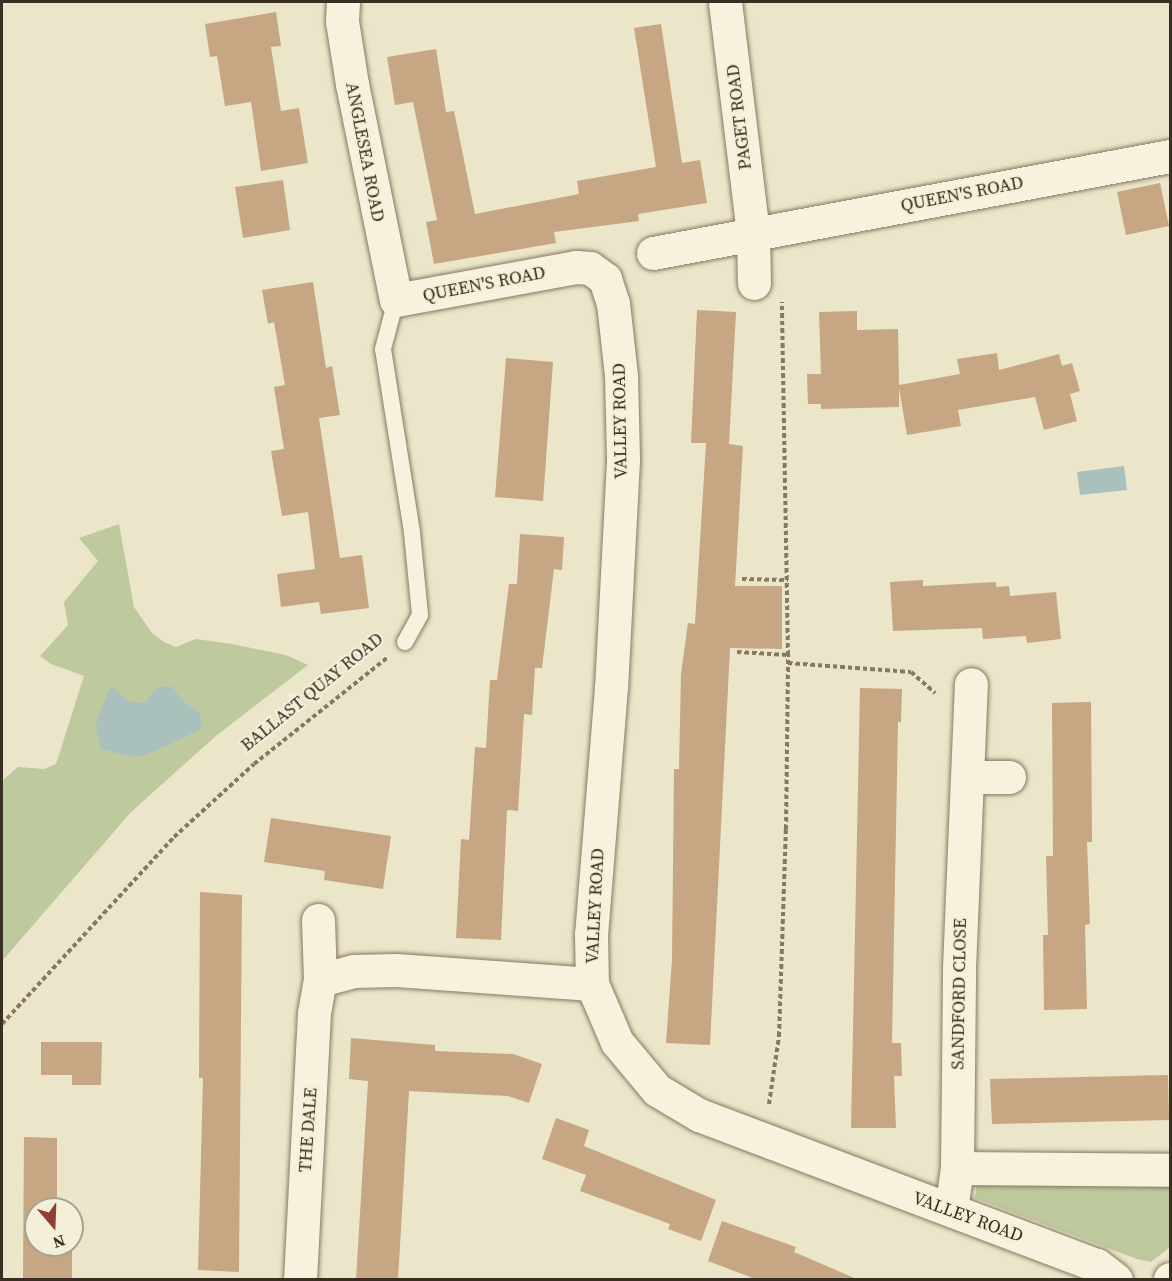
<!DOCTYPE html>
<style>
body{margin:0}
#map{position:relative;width:1172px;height:1281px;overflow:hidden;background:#ebe5ca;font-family:"Source Serif 4",serif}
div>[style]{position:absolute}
.green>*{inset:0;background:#bfc99e}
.water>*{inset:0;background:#aac0bc}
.building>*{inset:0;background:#c6a683}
.path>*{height:4px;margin-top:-2px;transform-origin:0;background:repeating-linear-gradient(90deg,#877960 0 4.5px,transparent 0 7.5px)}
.roads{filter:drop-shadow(0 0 2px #877960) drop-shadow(0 0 2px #877960)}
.lane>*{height:16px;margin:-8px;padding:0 8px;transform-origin:8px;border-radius:8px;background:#f7f2dd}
.street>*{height:33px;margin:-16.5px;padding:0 16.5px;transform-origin:16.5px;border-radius:16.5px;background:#f7f2dd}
span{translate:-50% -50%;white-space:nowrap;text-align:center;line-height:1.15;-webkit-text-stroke:4.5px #f3efd9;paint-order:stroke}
.street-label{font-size:18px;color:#382f22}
.frame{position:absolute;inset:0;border:3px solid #382f22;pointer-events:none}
.north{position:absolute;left:24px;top:1197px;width:60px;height:60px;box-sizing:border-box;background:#f3efd9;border:2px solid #a8a290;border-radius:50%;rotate:161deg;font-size:16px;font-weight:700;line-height:24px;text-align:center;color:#382f22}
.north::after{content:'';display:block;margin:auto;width:21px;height:27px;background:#913e34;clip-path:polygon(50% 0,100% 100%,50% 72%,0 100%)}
</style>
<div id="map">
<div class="green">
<i style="clip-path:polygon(119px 524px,134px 607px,152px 633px,164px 642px,176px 647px,196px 639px,232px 644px,286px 655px,308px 665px,217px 735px,131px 812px,2px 961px,2px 781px,18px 767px,44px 769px,56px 764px,84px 676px,51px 664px,40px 656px,68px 625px,64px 602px,98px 561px,79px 538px)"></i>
<i style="clip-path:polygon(977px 1184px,1170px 1184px,1170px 1247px,1151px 1262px,1137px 1259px,975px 1198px)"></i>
</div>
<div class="water">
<i style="clip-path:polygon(1124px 466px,1127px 490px,1080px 495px,1077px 472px)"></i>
<i style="clip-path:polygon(111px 686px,130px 702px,144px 703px,159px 686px,172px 687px,184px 702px,200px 713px,202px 729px,146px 755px,133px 757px,100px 749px,96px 722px)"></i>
</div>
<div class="building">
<i style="clip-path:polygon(276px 12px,281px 46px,271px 47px,281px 111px,299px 108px,308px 163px,261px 171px,251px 102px,225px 106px,217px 56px,210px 57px,205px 24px)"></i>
<i style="clip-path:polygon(661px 24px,682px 163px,700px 160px,707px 203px,638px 214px,639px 221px,554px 232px,556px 243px,434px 264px,426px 222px,437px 220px,413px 102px,395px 105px,387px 57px,436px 49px,446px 112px,454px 111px,475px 214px,579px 194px,577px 181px,656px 167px,634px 28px)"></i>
<i style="clip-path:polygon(283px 180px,290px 230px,243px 238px,235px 187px)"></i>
<i style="clip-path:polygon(1160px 183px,1169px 226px,1126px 235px,1117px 192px)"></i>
<i style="clip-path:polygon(313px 282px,326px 368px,332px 366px,340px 415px,319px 418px,340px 558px,362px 555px,369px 608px,321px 614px,319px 602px,281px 607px,277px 574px,315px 569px,308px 512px,282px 516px,271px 451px,284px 449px,274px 387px,285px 385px,274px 322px,268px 324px,262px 290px)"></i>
<i style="clip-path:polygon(697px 310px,736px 312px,729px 444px,743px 446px,735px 586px,782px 586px,782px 649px,730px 648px,710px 1045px,666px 1043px,672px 960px,674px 769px,679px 769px,681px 674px,688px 623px,695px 624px,706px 443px,691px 443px)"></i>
<i style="clip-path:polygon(857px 311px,857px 330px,898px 329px,899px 385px,960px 374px,957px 359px,997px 353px,999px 370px,1059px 354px,1062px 366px,1072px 363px,1080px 391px,1070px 394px,1077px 421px,1044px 430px,1035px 397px,958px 410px,961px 426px,907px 435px,899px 388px,899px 407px,821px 409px,821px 404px,808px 404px,807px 374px,821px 374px,819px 312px)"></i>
<i style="clip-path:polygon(506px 358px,553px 362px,543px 501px,495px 497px)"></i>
<i style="clip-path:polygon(520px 534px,564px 537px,562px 570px,554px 569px,542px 668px,535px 668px,532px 715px,524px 714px,518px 811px,507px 810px,501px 940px,456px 938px,461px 839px,469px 840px,475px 747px,486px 748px,490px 680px,497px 680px,509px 584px,517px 584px)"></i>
<i style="clip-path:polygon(923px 580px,923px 586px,996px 582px,996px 587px,1009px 586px,1010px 596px,1056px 592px,1061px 639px,1027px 643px,1026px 636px,983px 639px,982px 628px,893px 631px,890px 582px)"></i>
<i style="clip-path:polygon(860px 688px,902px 689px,901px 722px,898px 722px,892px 1043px,901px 1043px,902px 1076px,894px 1076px,896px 1128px,851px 1128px)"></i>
<i style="clip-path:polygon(1091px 702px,1092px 842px,1087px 842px,1090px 924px,1085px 925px,1087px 1009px,1044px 1010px,1043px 935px,1048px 935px,1046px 856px,1053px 856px,1052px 703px)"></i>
<i style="clip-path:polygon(271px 818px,391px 836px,383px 889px,324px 880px,325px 871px,264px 862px)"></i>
<i style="clip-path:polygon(200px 892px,242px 895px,239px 1272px,198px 1270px,203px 1078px,199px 1078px)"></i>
<i style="clip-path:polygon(351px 1038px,435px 1045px,435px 1051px,513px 1054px,542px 1064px,529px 1103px,508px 1096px,409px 1091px,398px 1280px,356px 1280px,368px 1081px,349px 1079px)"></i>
<i style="clip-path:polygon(41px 1042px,102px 1042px,101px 1085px,72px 1085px,72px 1075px,41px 1075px)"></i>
<i style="clip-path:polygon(1168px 1075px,1169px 1120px,992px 1124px,990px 1079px)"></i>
<i style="clip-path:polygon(556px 1118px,589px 1130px,584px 1146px,716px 1200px,701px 1241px,668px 1229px,670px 1224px,580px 1191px,586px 1175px,542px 1159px)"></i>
<i style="clip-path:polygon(evenodd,24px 1137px,57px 1138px,57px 1206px,72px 1206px,72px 1278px,23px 1278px,24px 1137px,36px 1209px,72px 1209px,72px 1245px,36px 1245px,36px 1209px)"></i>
<i style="clip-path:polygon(722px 1221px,796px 1247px,794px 1252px,859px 1280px,758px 1280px,708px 1261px)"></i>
</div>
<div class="path">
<i style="left:742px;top:579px;width:46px;rotate:1.2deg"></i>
<i style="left:737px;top:652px;width:51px;rotate:3.4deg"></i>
<i style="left:788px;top:663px;width:123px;rotate:4.2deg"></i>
<i style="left:911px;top:672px;width:32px;rotate:41deg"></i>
<i style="left:2px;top:1024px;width:254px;rotate:-47.4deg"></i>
<i style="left:174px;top:837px;width:108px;rotate:-42.4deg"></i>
<i style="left:254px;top:764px;width:170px;rotate:-38.6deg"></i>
<i style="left:769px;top:1104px;width:69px;rotate:-81.6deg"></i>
<i style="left:779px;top:1036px;width:207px;rotate:-88.1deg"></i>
<i style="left:786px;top:829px;width:174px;rotate:-89.3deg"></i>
<i style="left:788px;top:655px;width:353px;rotate:-91deg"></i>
</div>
<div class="roads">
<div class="lane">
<i style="left:396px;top:300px;width:51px;rotate:104.9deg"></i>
<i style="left:383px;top:349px;width:186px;rotate:81deg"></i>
<i style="left:412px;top:533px;width:82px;rotate:84.4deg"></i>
<i style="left:420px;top:615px;width:31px;rotate:119deg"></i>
</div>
<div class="street">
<i style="left:343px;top:2px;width:19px;rotate:93deg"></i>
<i style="left:342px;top:21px;width:64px;rotate:81deg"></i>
<i style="left:352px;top:84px;width:220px;rotate:78.5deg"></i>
<i style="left:396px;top:300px;width:183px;rotate:-10.4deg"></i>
<i style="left:576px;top:267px;width:14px;rotate:4deg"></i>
<i style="left:590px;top:268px;width:19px;rotate:36deg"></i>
<i style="left:605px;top:279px;width:25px;rotate:72deg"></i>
<i style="left:613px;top:303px;width:73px;rotate:83.7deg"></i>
<i style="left:621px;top:376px;width:84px;rotate:88.6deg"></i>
<i style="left:623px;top:460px;width:227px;rotate:93deg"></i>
<i style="left:611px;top:687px;width:248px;rotate:94.6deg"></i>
<i style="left:591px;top:934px;width:50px;rotate:88.9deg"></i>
<i style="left:592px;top:984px;width:63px;rotate:66.7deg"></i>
<i style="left:617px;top:1042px;width:62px;rotate:50.2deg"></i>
<i style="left:657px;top:1090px;width:49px;rotate:30.8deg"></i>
<i style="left:699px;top:1115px;width:425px;rotate:20.7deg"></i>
<i style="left:1097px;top:1265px;width:24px;rotate:38deg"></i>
<i style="left:725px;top:2px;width:232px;rotate:83.1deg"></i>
<i style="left:753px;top:232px;width:51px;rotate:88.9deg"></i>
<i style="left:653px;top:253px;width:526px;rotate:-10.63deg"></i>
<i style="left:969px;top:777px;width:40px"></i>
<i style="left:318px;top:920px;width:60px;rotate:88.1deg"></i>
<i style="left:957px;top:1168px;width:213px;rotate:0.5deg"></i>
<i style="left:951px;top:1210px;width:42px;rotate:-81.9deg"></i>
<i style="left:957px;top:1168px;width:200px;rotate:-89.4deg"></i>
<i style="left:959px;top:968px;width:284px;rotate:-87.6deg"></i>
<i style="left:300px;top:1280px;width:267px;rotate:-87deg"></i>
<i style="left:314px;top:1013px;width:34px;rotate:-80deg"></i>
<i style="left:320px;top:980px;width:34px;rotate:-15deg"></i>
<i style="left:353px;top:971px;width:43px;rotate:-1.3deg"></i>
<i style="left:396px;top:970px;width:196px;rotate:4.1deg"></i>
<i style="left:1170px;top:1280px;width:1px;rotate:-90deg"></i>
</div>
</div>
<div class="street-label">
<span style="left:739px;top:117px;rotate:-97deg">PAGET ROAD</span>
<span style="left:365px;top:152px;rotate:79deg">ANGLESEA ROAD</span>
<span style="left:962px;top:194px;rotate:-11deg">QUEEN'S ROAD</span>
<span style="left:484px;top:284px;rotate:-11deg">QUEEN'S ROAD</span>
<span style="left:620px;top:421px;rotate:-91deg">VALLEY ROAD</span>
<span style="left:312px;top:692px;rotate:-39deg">BALLAST QUAY ROAD</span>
<span style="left:595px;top:906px;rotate:-87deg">VALLEY ROAD</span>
<span style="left:959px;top:994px;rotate:-89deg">SANDFORD CLOSE</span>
<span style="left:308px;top:1130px;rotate:-86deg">THE DALE</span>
<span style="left:968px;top:1217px;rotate:20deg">VALLEY ROAD</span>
</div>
<div class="frame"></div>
<div class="north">N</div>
</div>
